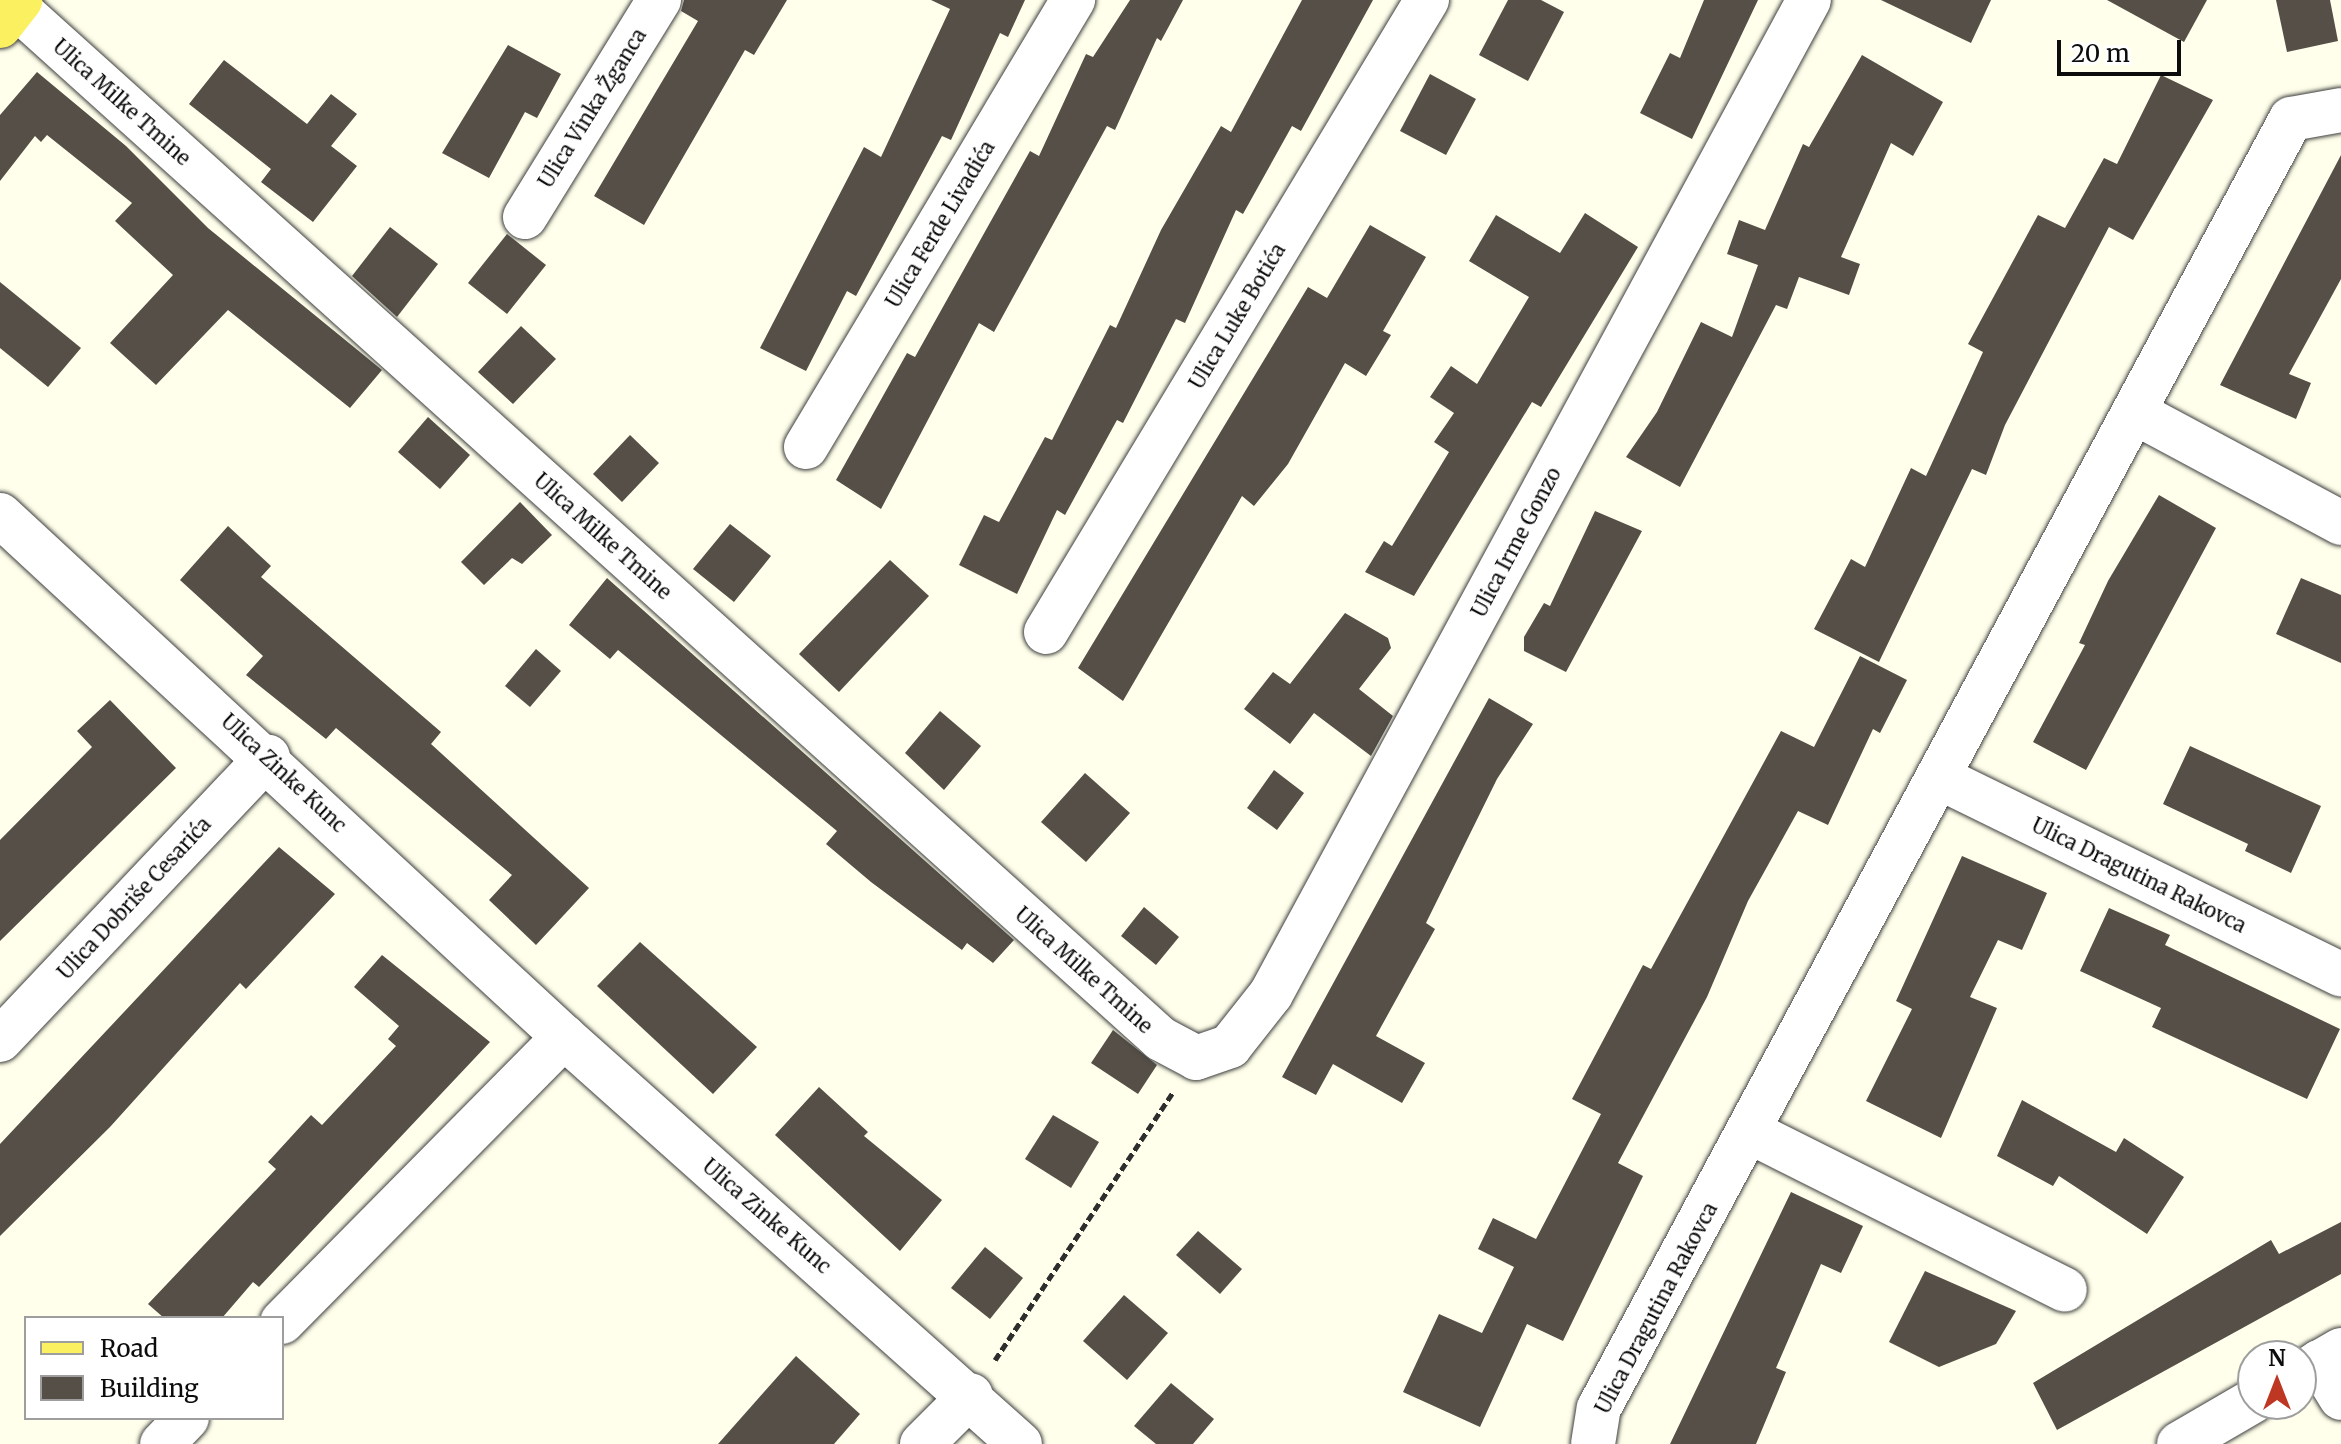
<!DOCTYPE html>
<meta charset="utf-8">
<style>
body{margin:0}
#map{position:relative;width:2341px;height:1444px;overflow:hidden;background:#ffffeb;font-family:Merriweather,serif}
div>[style]{position:absolute}
.building>*{inset:0;background:#554f48}
.path>*{height:5px;margin-top:-2.5px;transform-origin:0;background:repeating-linear-gradient(90deg,#2e2e2e 0 8px,transparent 0 12px)}
.roads{filter:drop-shadow(0 0 2px #3f3f3f) drop-shadow(0 0 2px #3f3f3f)}
.minor>*{height:44px;margin:-22px;padding:0 22px;transform-origin:22px;border-radius:22px;background:#fff}
.major>*{height:44px;margin:-22px;padding:0 22px;transform-origin:22px;border-radius:22px;background:#faf060}
span{translate:-50% -50%;white-space:nowrap;text-align:center;line-height:1.15;-webkit-text-stroke:8px #fff;paint-order:stroke}
.street-label{font-size:20px;color:#0c0c0c}
.legend{position:absolute;left:24px;top:1316px;width:260px;height:104px;box-sizing:border-box;background:#fff;border:2px solid #9e9e9e;margin:0;padding:10px 14px;list-style:none;font-size:24px;color:#0c0c0c}
.legend li{display:flex;align-items:center;gap:16px;height:40px}
.legend b{width:40px;border:2px solid #9e9e9e}
.north{position:absolute;left:2237px;top:1340px;width:80px;height:80px;box-sizing:border-box;background:#fff;border:2px solid #9e9e9e;border-radius:50%;rotate:0deg;font-size:22px;font-weight:700;line-height:32px;text-align:center;color:#0c0c0c}
.north::after{content:'';display:block;margin:auto;width:28px;height:36px;background:#bd3723;clip-path:polygon(50% 0,100% 100%,50% 72%,0 100%)}
.scale{position:absolute;left:2057px;top:40px;width:124px;height:36px;box-sizing:border-box;border:4px solid #0c0c0c;border-top:0;padding-left:10px;font-size:24px;line-height:28px;white-space:nowrap;color:#0c0c0c;-webkit-text-stroke:6px #fff;paint-order:stroke}
</style>
<div id="map">
<div class="building">
<i style="clip-path:polygon(684px 0,787px 0,754px 55px,745px 50px,644px 225px,594px 196px,698px 21px,681px 11px)"></i>
<i style="clip-path:polygon(931px 0,1025px 0,1008px 37px,1000px 33px,951px 140px,942px 136px,856px 296px,847px 291px,806px 371px,760px 348px,864px 147px,881px 157px,950px 9px)"></i>
<i style="clip-path:polygon(1130px 0,1183px 0,1161px 41px,1157px 38px,1115px 130px,1107px 126px,994px 332px,979px 323px,881px 509px,836px 480px,907px 353px,915px 357px,1030px 151px,1039px 156px,1086px 54px,1093px 57px)"></i>
<i style="clip-path:polygon(1302px 0,1373px 0,1301px 131px,1292px 126px,1243px 214px,1236px 210px,1185px 323px,1176px 319px,1123px 423px,1117px 420px,1065px 515px,1057px 510px,1017px 594px,959px 565px,984px 515px,999px 522px,1045px 437px,1052px 440px,1110px 325px,1116px 328px,1161px 230px,1221px 126px,1231px 132px)"></i>
<i style="clip-path:polygon(1508px 0,1541px 0,1564px 12px,1528px 81px,1479px 55px)"></i>
<i style="clip-path:polygon(1704px 0,1758px 0,1692px 139px,1640px 113px,1670px 53px,1680px 58px)"></i>
<i style="clip-path:polygon(1881px 0,1991px 0,1971px 43px)"></i>
<i style="clip-path:polygon(2107px 0,2207px 0,2184px 42px)"></i>
<i style="clip-path:polygon(2276px 0,2330px 0,2338px 41px,2287px 52px)"></i>
<i style="clip-path:polygon(508px 45px,561px 74px,537px 118px,525px 112px,489px 178px,442px 153px)"></i>
<i style="clip-path:polygon(1862px 55px,1943px 102px,1913px 156px,1891px 143px,1841px 257px,1860px 264px,1849px 295px,1799px 277px,1787px 309px,1776px 305px,1680px 487px,1626px 457px,1657px 412px,1701px 322px,1732px 337px,1758px 265px,1727px 254px,1739px 220px,1765px 230px,1803px 144px,1809px 147px)"></i>
<i style="clip-path:polygon(224px 60px,307px 124px,331px 94px,357px 114px,331px 146px,357px 166px,313px 222px,261px 182px,271px 169px,189px 104px)"></i>
<i style="clip-path:polygon(37px 72px,126px 146px,208px 228px,382px 370px,350px 408px,228px 310px,156px 385px,110px 343px,173px 275px,115px 221px,132px 203px,47px 135px,41px 142px,35px 136px,0 181px,0 115px)"></i>
<i style="clip-path:polygon(1430px 74px,1476px 99px,1446px 155px,1400px 131px)"></i>
<i style="clip-path:polygon(2161px 75px,2213px 100px,2133px 240px,2109px 227px,2005px 425px,1986px 475px,1972px 469px,1879px 662px,1814px 629px,1851px 559px,1865px 567px,1911px 468px,1926px 476px,1983px 352px,1968px 344px,2038px 215px,2065px 228px,2104px 158px,2117px 164px)"></i>
<i style="clip-path:polygon(2341px 155px,2341px 279px,2289px 374px,2311px 383px,2296px 419px,2220px 385px)"></i>
<i style="clip-path:polygon(1585px 213px,1638px 247px,1541px 407px,1532px 402px,1414px 596px,1365px 572px,1384px 541px,1392px 546px,1449px 452px,1434px 442px,1454px 413px,1430px 397px,1451px 366px,1477px 384px,1529px 297px,1469px 261px,1496px 215px,1560px 253px)"></i>
<i style="clip-path:polygon(1370px 225px,1426px 257px,1383px 331px,1391px 335px,1366px 376px,1345px 363px,1288px 464px,1254px 506px,1242px 496px,1123px 701px,1078px 668px,1308px 287px,1327px 298px)"></i>
<i style="clip-path:polygon(390px 227px,438px 264px,397px 317px,352px 276px)"></i>
<i style="clip-path:polygon(507px 234px,546px 265px,507px 314px,468px 283px)"></i>
<i style="clip-path:polygon(0 282px,81px 348px,48px 387px,0 348px)"></i>
<i style="clip-path:polygon(521px 326px,556px 359px,513px 404px,478px 372px)"></i>
<i style="clip-path:polygon(428px 417px,470px 455px,440px 489px,398px 452px)"></i>
<i style="clip-path:polygon(630px 435px,659px 463px,622px 502px,593px 474px)"></i>
<i style="clip-path:polygon(2159px 495px,2216px 528px,2086px 770px,2033px 742px,2085px 645px,2079px 643px,2108px 581px)"></i>
<i style="clip-path:polygon(520px 502px,552px 535px,522px 564px,512px 558px,484px 585px,461px 562px)"></i>
<i style="clip-path:polygon(1595px 511px,1642px 531px,1566px 672px,1524px 651px,1524px 637px,1544px 603px,1550px 606px)"></i>
<i style="clip-path:polygon(730px 524px,771px 556px,734px 602px,693px 569px)"></i>
<i style="clip-path:polygon(228px 526px,271px 566px,261px 577px,441px 732px,431px 744px,589px 888px,536px 945px,489px 900px,512px 875px,336px 728px,326px 739px,246px 675px,263px 656px,180px 580px)"></i>
<i style="clip-path:polygon(890px 560px,929px 596px,839px 692px,799px 654px)"></i>
<i style="clip-path:polygon(607px 578px,1014px 940px,993px 963px,967px 943px,962px 950px,871px 882px,826px 844px,837px 831px,618px 650px,610px 659px,569px 625px)"></i>
<i style="clip-path:polygon(2301px 578px,2341px 595px,2341px 663px,2276px 634px)"></i>
<i style="clip-path:polygon(1345px 613px,1388px 638px,1391px 648px,1359px 689px,1393px 716px,1371px 756px,1314px 713px,1290px 744px,1244px 709px,1273px 672px,1290px 684px)"></i>
<i style="clip-path:polygon(536px 649px,561px 671px,530px 707px,505px 686px)"></i>
<i style="clip-path:polygon(1860px 656px,1907px 680px,1880px 733px,1873px 729px,1828px 825px,1798px 811px,1748px 901px,1707px 997px,1618px 1163px,1643px 1176px,1563px 1341px,1527px 1324px,1480px 1427px,1403px 1392px,1439px 1314px,1482px 1333px,1514px 1267px,1478px 1249px,1493px 1218px,1536px 1239px,1601px 1114px,1572px 1099px,1643px 965px,1651px 969px,1781px 731px,1814px 747px)"></i>
<i style="clip-path:polygon(1489px 698px,1533px 724px,1497px 779px,1426px 923px,1435px 929px,1376px 1036px,1425px 1063px,1402px 1103px,1333px 1064px,1316px 1095px,1282px 1077px)"></i>
<i style="clip-path:polygon(110px 700px,176px 768px,0 941px,0 840px,92px 747px,77px 731px)"></i>
<i style="clip-path:polygon(940px 711px,981px 746px,944px 790px,905px 753px)"></i>
<i style="clip-path:polygon(2190px 746px,2321px 806px,2291px 873px,2245px 851px,2248px 844px,2163px 804px)"></i>
<i style="clip-path:polygon(1274px 770px,1304px 793px,1277px 830px,1247px 808px)"></i>
<i style="clip-path:polygon(1085px 773px,1130px 813px,1086px 862px,1041px 822px)"></i>
<i style="clip-path:polygon(279px 847px,335px 894px,246px 989px,240px 983px,110px 1127px,0 1236px,0 1144px)"></i>
<i style="clip-path:polygon(1962px 856px,2047px 893px,2022px 950px,1998px 940px,1970px 997px,1997px 1008px,1941px 1138px,1866px 1101px,1912px 1009px,1896px 1001px)"></i>
<i style="clip-path:polygon(1144px 907px,1179px 937px,1156px 965px,1121px 936px)"></i>
<i style="clip-path:polygon(2109px 908px,2170px 935px,2165px 945px,2340px 1029px,2307px 1099px,2152px 1027px,2161px 1008px,2080px 971px)"></i>
<i style="clip-path:polygon(640px 942px,757px 1047px,713px 1094px,597px 986px)"></i>
<i style="clip-path:polygon(382px 955px,490px 1042px,259px 1287px,253px 1282px,222px 1318px,164px 1318px,148px 1304px,276px 1169px,268px 1162px,311px 1115px,322px 1125px,396px 1046px,388px 1039px,399px 1026px,354px 987px)"></i>
<i style="clip-path:polygon(1113px 1030px,1157px 1065px,1138px 1094px,1091px 1063px)"></i>
<i style="clip-path:polygon(819px 1087px,868px 1132px,864px 1136px,942px 1200px,900px 1251px,775px 1135px)"></i>
<i style="clip-path:polygon(2022px 1100px,2116px 1152px,2124px 1138px,2184px 1177px,2147px 1234px,2059px 1176px,2053px 1186px,1997px 1156px)"></i>
<i style="clip-path:polygon(1053px 1115px,1099px 1142px,1071px 1188px,1025px 1159px)"></i>
<i style="clip-path:polygon(1791px 1192px,1863px 1226px,1841px 1273px,1821px 1264px,1776px 1368px,1786px 1372px,1756px 1444px,1670px 1444px)"></i>
<i style="clip-path:polygon(2341px 1222px,2341px 1274px,2057px 1430px,2033px 1383px,2271px 1240px,2279px 1254px)"></i>
<i style="clip-path:polygon(1198px 1231px,1242px 1269px,1220px 1294px,1176px 1255px)"></i>
<i style="clip-path:polygon(985px 1247px,1023px 1278px,990px 1319px,951px 1288px)"></i>
<i style="clip-path:polygon(1925px 1271px,2016px 1311px,1996px 1344px,1939px 1367px,1889px 1342px)"></i>
<i style="clip-path:polygon(1124px 1295px,1168px 1333px,1127px 1380px,1083px 1341px)"></i>
<i style="clip-path:polygon(796px 1356px,860px 1414px,834px 1444px,718px 1444px)"></i>
<i style="clip-path:polygon(1171px 1383px,1214px 1419px,1193px 1444px,1156px 1444px,1134px 1426px)"></i>
</div>
<div class="path">
<i style="left:995px;top:1360px;width:322px;rotate:-56.4deg"></i>
</div>
<div class="roads">
<div class="minor">
<i style="left:16px;top:7px;width:1541px;rotate:42.03deg"></i>
<i style="left:1161px;top:1039px;width:40px;rotate:28deg"></i>
<i style="left:1196px;top:1058px;width:36px;rotate:-19deg"></i>
<i style="left:1230px;top:1046px;width:66px;rotate:-51.7deg"></i>
<i style="left:1271px;top:994px;width:1130px;rotate:-61.58deg"></i>
<i style="left:525px;top:217px;width:255px;rotate:-58.3deg"></i>
<i style="left:2134px;top:412px;width:235px;rotate:28.2deg"></i>
<i style="left:806px;top:447px;width:521px;rotate:-59.15deg"></i>
<i style="left:0;top:515px;width:768px;rotate:42.79deg"></i>
<i style="left:564px;top:1037px;width:611px;rotate:41.75deg"></i>
<i style="left:1046px;top:632px;width:738px;rotate:-58.92deg"></i>
<i style="left:1938px;top:777px;width:449px;rotate:26.1deg"></i>
<i style="left:0;top:1040px;width:390px;rotate:-46.6deg"></i>
<i style="left:1750px;top:1132px;width:352px;rotate:26.6deg"></i>
<i style="left:282px;top:1322px;width:401px;rotate:-45.3deg"></i>
<i style="left:2319px;top:1362px;width:42px;rotate:58.6deg"></i>
<i style="left:2301px;top:1373px;width:46px;rotate:-29.9deg"></i>
<i style="left:162px;top:1444px;width:36px;rotate:-46deg"></i>
<i style="left:922px;top:1444px;width:69px;rotate:-45deg"></i>
<i style="left:1593px;top:1444px;width:36px;rotate:-81deg"></i>
<i style="left:1599px;top:1408px;width:1463px;rotate:-61.77deg"></i>
<i style="left:2291px;top:119px;width:51px;rotate:-10.2deg"></i>
<i style="left:2179px;top:1444px;width:86px;rotate:-30.2deg"></i>
</div>
<div class="major">
<i style="left:0;top:26px;width:33px;rotate:-52deg"></i>
</div>
</div>
<div class="street-label">
<span style="left:122px;top:102px;rotate:42deg">Ulica Milke Tmine</span>
<span style="left:592px;top:108px;rotate:-58deg">Ulica Vinka Žganca</span>
<span style="left:940px;top:224px;rotate:-59deg">Ulica Ferde Livadića</span>
<span style="left:1237px;top:316px;rotate:-59deg">Ulica Luke Botića</span>
<span style="left:603px;top:536px;rotate:42deg">Ulica Milke Tmine</span>
<span style="left:1516px;top:542px;rotate:-62deg">Ulica Irme Gonzo</span>
<span style="left:284px;top:773px;rotate:43deg">Ulica Zinke Kunc</span>
<span style="left:2139px;top:875px;rotate:26deg">Ulica Dragutina Rakovca</span>
<span style="left:134px;top:898px;rotate:-47deg">Ulica Dobriše Cesarića</span>
<span style="left:1084px;top:970px;rotate:42deg">Ulica Milke Tmine</span>
<span style="left:767px;top:1216px;rotate:41deg">Ulica Zinke Kunc</span>
<span style="left:1656px;top:1308px;rotate:-62deg">Ulica Dragutina Rakovca</span>
</div>
<ul class="legend">
<li><b style="height:10px;background:#faf060"></b>Road</li>
<li><b style="height:22px;background:#554f48"></b>Building</li>
</ul>
<div class="north">N</div>
<div class="scale">20 m</div>
</div>
